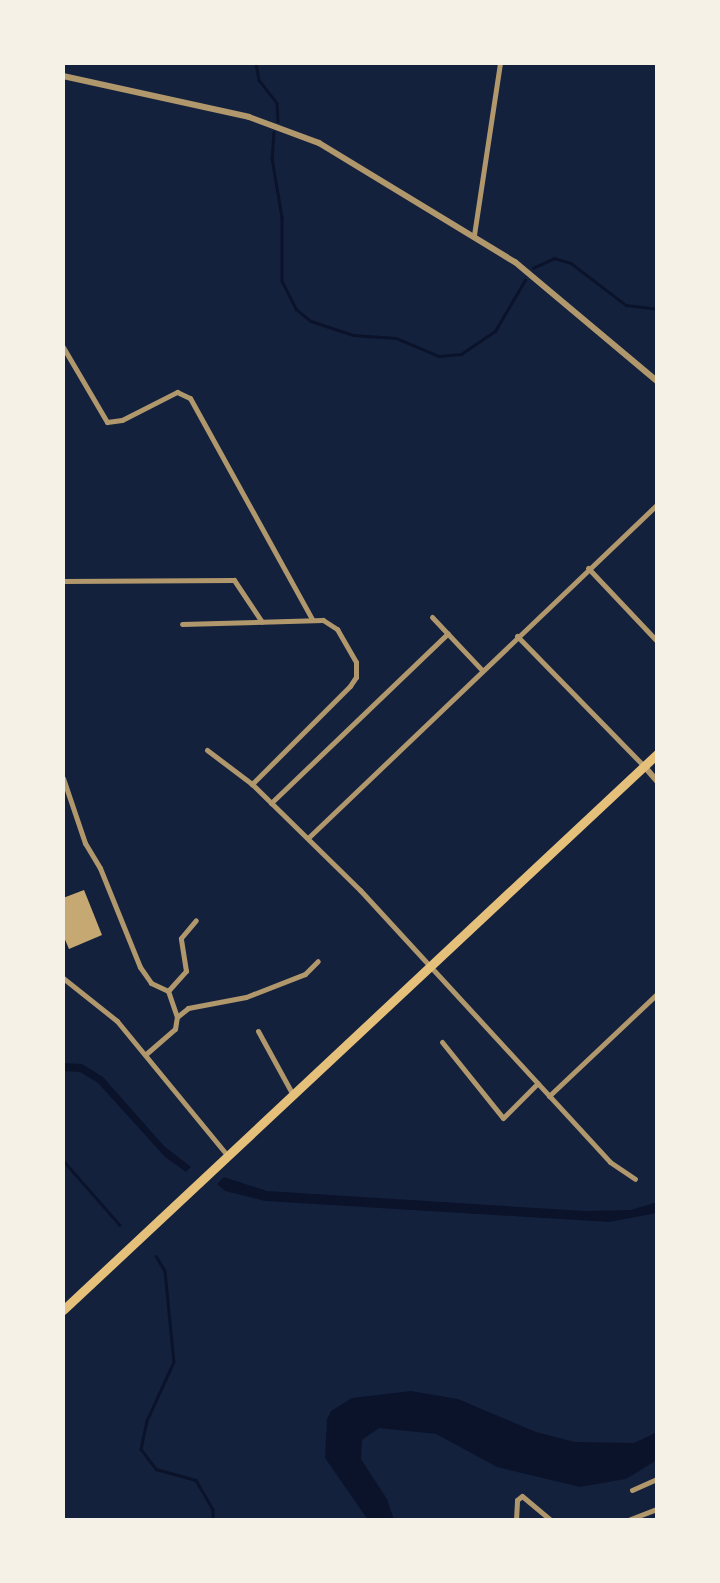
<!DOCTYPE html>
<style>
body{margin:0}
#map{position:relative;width:720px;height:1583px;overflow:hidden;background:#14213d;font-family:Arial,sans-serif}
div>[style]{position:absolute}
.water>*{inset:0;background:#0b132b}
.stream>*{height:2.5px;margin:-1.25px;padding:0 1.25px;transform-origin:1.25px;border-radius:1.25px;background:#0b132b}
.building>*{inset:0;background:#c6a872}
.minor>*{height:5px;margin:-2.5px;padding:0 2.5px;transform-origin:2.5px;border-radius:2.5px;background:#b1986c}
.tertiary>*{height:6px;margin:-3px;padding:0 3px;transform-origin:3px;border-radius:3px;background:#b1986c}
.trunk>*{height:9px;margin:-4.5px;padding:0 4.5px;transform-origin:4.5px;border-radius:4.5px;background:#e5c07b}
span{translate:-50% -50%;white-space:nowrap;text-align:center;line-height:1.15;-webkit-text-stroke:5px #f6f1e7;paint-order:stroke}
.frame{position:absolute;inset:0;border:65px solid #f6f1e7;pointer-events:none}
</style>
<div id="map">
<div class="water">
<i style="clip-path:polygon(63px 1063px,82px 1064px,103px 1077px,164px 1146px,191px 1167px,186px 1172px,165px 1157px,98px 1083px,80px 1072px,63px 1071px)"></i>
<i style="clip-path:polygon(224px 1177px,267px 1191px,585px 1211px,631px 1210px,657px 1202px,657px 1213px,609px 1222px,265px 1201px,225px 1191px,217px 1184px)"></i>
<i style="clip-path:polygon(411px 1391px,458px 1399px,536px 1432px,575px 1442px,634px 1443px,657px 1432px,657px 1460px,626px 1479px,580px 1487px,497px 1467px,436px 1434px,379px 1428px,362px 1440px,361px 1459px,387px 1499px,394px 1520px,368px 1520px,325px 1458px,327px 1419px,331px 1411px,352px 1398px)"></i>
</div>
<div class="stream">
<i style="left:256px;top:63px;width:17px;rotate:80deg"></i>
<i style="left:259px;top:80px;width:29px;rotate:52deg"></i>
<i style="left:277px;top:103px;width:18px;rotate:87deg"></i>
<i style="left:274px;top:132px;width:26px;rotate:94deg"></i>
<i style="left:272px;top:158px;width:60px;rotate:80.4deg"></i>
<i style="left:282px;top:217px;width:64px;rotate:90deg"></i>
<i style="left:282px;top:281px;width:31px;rotate:63deg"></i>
<i style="left:296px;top:309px;width:19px;rotate:39deg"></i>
<i style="left:311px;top:321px;width:44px;rotate:18.4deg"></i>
<i style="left:353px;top:335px;width:43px;rotate:4deg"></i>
<i style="left:396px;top:338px;width:47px;rotate:22.7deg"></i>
<i style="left:439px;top:356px;width:22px;rotate:-5deg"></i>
<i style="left:461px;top:354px;width:41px;rotate:-34.1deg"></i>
<i style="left:495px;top:331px;width:59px;rotate:-59.5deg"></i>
<i style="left:533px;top:268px;width:23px;rotate:-25deg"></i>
<i style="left:554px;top:258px;width:18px;rotate:16deg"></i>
<i style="left:571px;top:263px;width:69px;rotate:37.4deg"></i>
<i style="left:626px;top:305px;width:31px;rotate:7deg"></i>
<i style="left:63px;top:1160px;width:86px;rotate:48.8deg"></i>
<i style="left:156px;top:1256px;width:17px;rotate:59deg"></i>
<i style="left:165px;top:1271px;width:91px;rotate:84.4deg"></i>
<i style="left:174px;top:1362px;width:65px;rotate:114.6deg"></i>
<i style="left:147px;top:1421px;width:29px;rotate:102deg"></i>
<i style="left:141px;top:1449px;width:25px;rotate:53deg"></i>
<i style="left:156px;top:1469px;width:41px;rotate:15.4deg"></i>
<i style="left:196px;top:1480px;width:34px;rotate:60deg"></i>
<i style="left:213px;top:1509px;width:11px;rotate:90deg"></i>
</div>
<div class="building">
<i style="clip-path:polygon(84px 890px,102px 935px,69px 949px,63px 935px,63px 898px)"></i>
</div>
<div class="minor">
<i style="left:474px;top:235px;width:174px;rotate:-81.4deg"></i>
<i style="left:63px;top:347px;width:87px;rotate:59.6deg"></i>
<i style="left:107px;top:422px;width:15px;rotate:-8deg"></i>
<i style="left:122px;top:420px;width:62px;rotate:-27deg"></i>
<i style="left:177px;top:392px;width:14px;rotate:25deg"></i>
<i style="left:190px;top:398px;width:252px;rotate:61.1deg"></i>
<i style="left:588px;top:568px;width:100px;rotate:46.6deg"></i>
<i style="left:63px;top:581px;width:171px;rotate:-0.3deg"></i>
<i style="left:234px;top:580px;width:50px;rotate:56.3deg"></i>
<i style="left:432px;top:617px;width:73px;rotate:46.7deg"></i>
<i style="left:182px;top:624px;width:141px;rotate:-1.6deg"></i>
<i style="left:323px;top:620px;width:17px;rotate:33deg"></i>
<i style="left:337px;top:629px;width:38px;rotate:60deg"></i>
<i style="left:356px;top:662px;width:15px;rotate:90deg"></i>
<i style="left:356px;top:677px;width:11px;rotate:124deg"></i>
<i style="left:350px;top:686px;width:139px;rotate:135deg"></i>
<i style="left:517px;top:636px;width:182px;rotate:45.7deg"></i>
<i style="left:207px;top:750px;width:56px;rotate:37.1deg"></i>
<i style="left:252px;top:784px;width:151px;rotate:44.5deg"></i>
<i style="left:360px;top:890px;width:369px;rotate:47.4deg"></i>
<i style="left:610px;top:1162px;width:30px;rotate:34deg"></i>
<i style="left:63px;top:778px;width:69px;rotate:71.3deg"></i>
<i style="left:85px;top:843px;width:29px;rotate:59deg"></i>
<i style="left:100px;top:868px;width:107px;rotate:68deg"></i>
<i style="left:140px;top:967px;width:19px;rotate:55deg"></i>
<i style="left:151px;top:983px;width:19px;rotate:25deg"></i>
<i style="left:271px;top:803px;width:245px;rotate:-43.8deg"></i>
<i style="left:308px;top:838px;width:483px;rotate:-43.7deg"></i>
<i style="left:63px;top:978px;width:69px;rotate:38.5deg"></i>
<i style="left:117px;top:1021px;width:175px;rotate:50.6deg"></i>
<i style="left:177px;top:1017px;width:14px;rotate:-39deg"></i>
<i style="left:188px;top:1008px;width:59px;rotate:-10.7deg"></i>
<i style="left:246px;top:997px;width:63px;rotate:-21.3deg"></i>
<i style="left:305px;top:974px;width:18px;rotate:-45deg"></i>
<i style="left:258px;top:1031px;width:73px;rotate:61.3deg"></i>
<i style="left:442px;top:1042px;width:97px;rotate:51.2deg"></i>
<i style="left:503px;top:1118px;width:49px;rotate:-45deg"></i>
<i style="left:146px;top:1054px;width:38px;rotate:-41deg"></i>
<i style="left:175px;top:1029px;width:12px;rotate:-81deg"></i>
<i style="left:177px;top:1017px;width:28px;rotate:-109deg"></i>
<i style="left:168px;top:991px;width:27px;rotate:-48deg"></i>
<i style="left:186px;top:971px;width:33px;rotate:-99deg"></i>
<i style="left:181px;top:938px;width:23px;rotate:-50deg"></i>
<i style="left:549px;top:1096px;width:149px;rotate:-43.4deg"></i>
<i style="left:632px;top:1490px;width:27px;rotate:-24deg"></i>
<i style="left:516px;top:1520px;width:20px;rotate:-87deg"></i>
<i style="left:517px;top:1500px;width:6px;rotate:-39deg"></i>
<i style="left:522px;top:1496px;width:38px;rotate:40deg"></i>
<i style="left:628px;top:1520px;width:31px;rotate:-21deg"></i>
</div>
<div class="tertiary">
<i style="left:63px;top:76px;width:190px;rotate:12.4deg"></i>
<i style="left:249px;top:117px;width:75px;rotate:20.4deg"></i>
<i style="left:319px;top:143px;width:229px;rotate:31.3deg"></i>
<i style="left:515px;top:262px;width:185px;rotate:40deg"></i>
<i style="left:644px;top:766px;width:20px;rotate:49deg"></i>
</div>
<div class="trunk">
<i style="left:63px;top:1310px;width:814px;rotate:-43.11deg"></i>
</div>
<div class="frame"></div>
</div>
